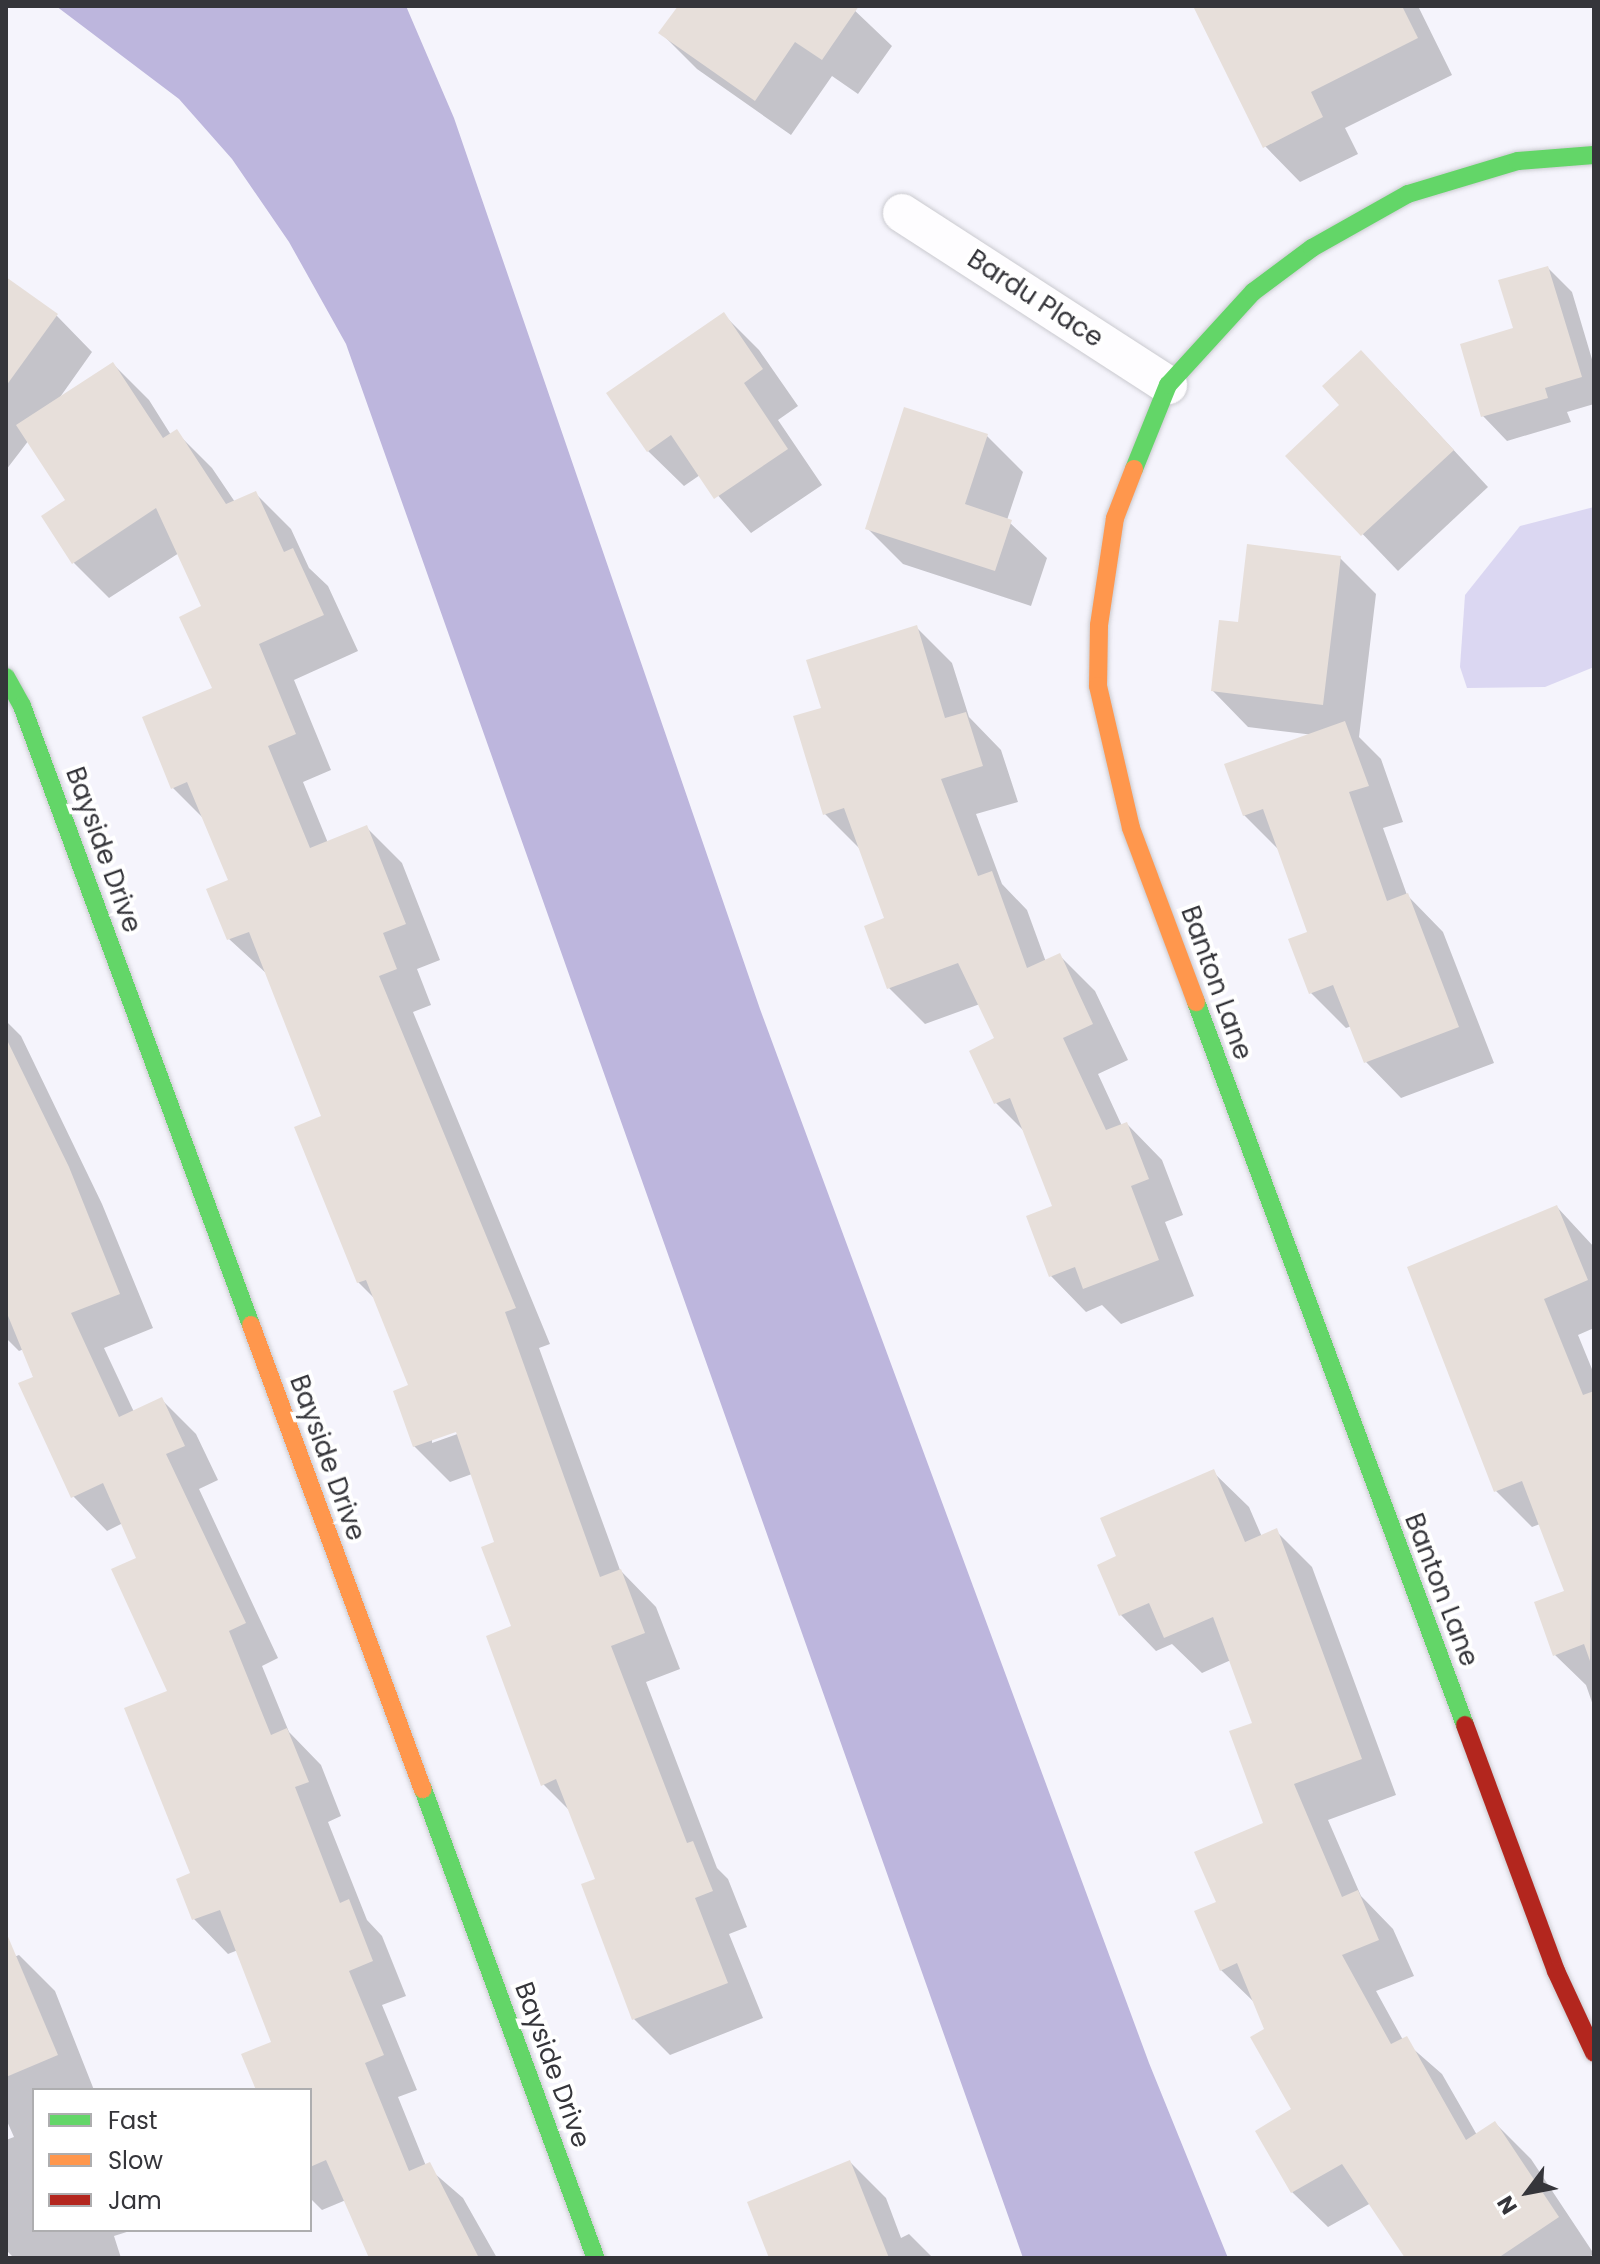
<!DOCTYPE html>
<style>
body{margin:0}
#map{position:relative;width:1600px;height:2264px;overflow:hidden;background:#f5f4fc;font-family:Poppins,sans-serif}
div>[style]{position:absolute}
.green>*{inset:0;background:#dbd7f2}
.water>*{inset:0;background:#bdb6dd}
.shadow>*{inset:0;background:#0003}
.building>*{inset:0;background:#e7dfda}
.roads{filter:drop-shadow(0 0 2px #cacacf) drop-shadow(0 0 2px #cacacf)}
.street>*{height:38px;margin:-19px;padding:0 19px;transform-origin:19px;border-radius:19px;background:#fefdff}
.fast>*{height:18px;margin:-9px;padding:0 9px;transform-origin:9px;border-radius:9px;background:#63d668}
.slow>*{height:18px;margin:-9px;padding:0 9px;transform-origin:9px;border-radius:9px;background:#ff974d}
.jam>*{height:18px;margin:-9px;padding:0 9px;transform-origin:9px;border-radius:9px;background:#b3261e}
span{translate:-50% -50%;white-space:nowrap;text-align:center;line-height:1.15;-webkit-text-stroke:8px #fff;paint-order:stroke}
.street-label{font-size:26px;color:#35353a}
.frame{position:absolute;inset:0;border:8px solid #35353a;pointer-events:none}
.legend{position:absolute;left:32px;top:2088px;width:280px;height:144px;box-sizing:border-box;background:#fff;border:2px solid #aeaeb0;margin:0;padding:10px 14px;list-style:none;font-size:24px;color:#35353a}
.legend li{display:flex;align-items:center;gap:16px;height:40px}
.legend b{width:40px;border:2px solid #aeaeb0}
.north{position:absolute;left:1488px;top:2152px;width:80px;height:80px;-webkit-text-stroke:6px #fff;paint-order:stroke;rotate:238deg;font-size:22px;font-weight:700;line-height:32px;text-align:center;color:#35353a}
.north::after{content:'';display:block;margin:auto;width:28px;height:36px;background:#35353a;clip-path:polygon(50% 0,100% 100%,50% 72%,0 100%)}
</style>
<div id="map">
<div class="green">
<i style="clip-path:polygon(1594px 507px,1594px 667px,1545px 687px,1467px 688px,1460px 667px,1465px 595px,1520px 526px)"></i>
</div>
<div class="water">
<i style="clip-path:polygon(56px 6px,406px 6px,454px 118px,760px 1009px,1149px 2063px,1228px 2258px,1023px 2258px,346px 344px,289px 242px,232px 159px,179px 99px)"></i>
</div>
<div class="shadow">
<i style="clip-path:polygon(680px 6px,850px 6px,892px 46px,858px 94px,832px 76px,791px 135px,697px 69px,661px 33px)"></i>
<i style="clip-path:polygon(1195px 6px,1418px 6px,1452px 75px,1345px 128px,1358px 154px,1300px 182px,1265px 146px)"></i>
<i style="clip-path:polygon(1548px 268px,1572px 292px,1594px 366px,1594px 404px,1567px 412px,1571px 422px,1507px 441px,1483px 416px,1516px 330px)"></i>
<i style="clip-path:polygon(evenodd,6px 279px,57px 316px,92px 352px,58px 400px,113px 364px,149px 400px,171px 435px,176px 432px,212px 468px,235px 502px,255px 493px,291px 529px,309px 568px,328px 586px,358px 651px,294px 680px,331px 770px,303px 782px,328px 843px,366px 827px,402px 863px,440px 960px,417px 969px,431px 1005px,413px 1012px,550px 1344px,539px 1348px,620px 1570px,656px 1607px,680px 1669px,646px 1682px,717px 1868px,728px 1879px,747px 1927px,729px 1934px,763px 2018px,670px 2055px,634px 2019px,597px 1880px,572px 1813px,543px 1784px,497px 1543px,472px 1474px,450px 1482px,414px 1446px,410px 1386px,376px 1300px,358px 1282px,323px 1117px,267px 974px,229px 939px,230px 881px,206px 821px,173px 788px,215px 689px,204px 607px,179px 553px,109px 598px,74px 563px,68px 500px,29px 440px,6px 470px,6px 279px,464px 1427px,466px 1431px,432px 1443px,432px 1438px,464px 1427px)"></i>
<i style="clip-path:polygon(724px 315px,759px 350px,798px 406px,778px 420px,822px 485px,751px 533px,700px 475px,684px 486px,648px 451px)"></i>
<i style="clip-path:polygon(1396px 388px,1488px 487px,1398px 571px,1288px 456px)"></i>
<i style="clip-path:polygon(987px 436px,1023px 472px,1007px 520px,1047px 558px,1031px 606px,903px 564px,867px 528px)"></i>
<i style="clip-path:polygon(1340px 558px,1376px 594px,1359px 737px,1381px 759px,1403px 822px,1383px 828px,1407px 895px,1443px 932px,1494px 1063px,1401px 1098px,1366px 1062px,1352px 1026px,1346px 1028px,1311px 993px,1309px 933px,1280px 851px,1244px 815px,1314px 735px,1248px 727px,1213px 691px,1240px 624px)"></i>
<i style="clip-path:polygon(916px 627px,952px 663px,969px 717px,1001px 750px,1018px 802px,976px 814px,1002px 884px,1027px 910px,1046px 962px,1059px 955px,1095px 991px,1128px 1060px,1098px 1074px,1122px 1126px,1127px 1124px,1162px 1160px,1183px 1215px,1165px 1222px,1194px 1296px,1121px 1324px,1102px 1305px,1086px 1312px,1051px 1276px,1055px 1207px,1026px 1133px,996px 1103px,971px 1052px,997px 1039px,980px 1004px,925px 1024px,889px 988px,887px 919px,860px 849px,825px 814px,823px 709px)"></i>
<i style="clip-path:polygon(6px 1021px,21px 1036px,102px 1204px,153px 1328px,104px 1348px,134px 1412px,162px 1400px,196px 1434px,218px 1480px,199px 1489px,278px 1658px,262px 1666px,289px 1732px,321px 1765px,341px 1816px,328px 1822px,367px 1920px,382px 1936px,406px 1996px,382px 2005px,417px 2090px,398px 2097px,426px 2166px,463px 2198px,497px 2258px,372px 2258px,346px 2200px,322px 2210px,310px 2198px,310px 2090px,256px 2090px,274px 2043px,238px 1950px,228px 1954px,194px 1919px,178px 1880px,193px 1875px,170px 1692px,139px 1559px,123px 1523px,107px 1531px,73px 1496px,24px 1349px,19px 1351px,6px 1338px)"></i>
<i style="clip-path:polygon(1557px 1207px,1594px 1247px,1594px 1328px,1578px 1335px,1594px 1374px,1594px 1708px,1586px 1685px,1555px 1655px,1566px 1592px,1540px 1524px,1532px 1527px,1496px 1491px)"></i>
<i style="clip-path:polygon(1213px 1472px,1249px 1507px,1262px 1537px,1276px 1531px,1312px 1567px,1396px 1795px,1328px 1820px,1361px 1896px,1393px 1929px,1414px 1976px,1376px 1991px,1403px 2040px,1442px 2074px,1477px 2135px,1495px 2123px,1531px 2159px,1594px 2254px,1587px 2258px,1407px 2258px,1371px 2203px,1328px 2227px,1292px 2192px,1294px 2110px,1256px 2004px,1221px 1970px,1218px 1903px,1266px 1824px,1255px 1724px,1231px 1660px,1202px 1673px,1172px 1644px,1156px 1651px,1121px 1615px,1119px 1557px)"></i>
<i style="clip-path:polygon(19px 1955px,55px 1991px,94px 2090px,34px 2090px,34px 2230px,133px 2230px,114px 2236px,121px 2258px,14px 2258px,8px 2252px,6px 2140px,14px 2137px,6px 2119px,6px 1960px)"></i>
<i style="clip-path:polygon(850px 2162px,886px 2198px,901px 2238px,909px 2234px,933px 2258px,771px 2258px)"></i>
</div>
<div class="building">
<i style="clip-path:polygon(678px 6px,859px 6px,822px 60px,795px 42px,755px 101px,658px 33px)"></i>
<i style="clip-path:polygon(1193px 6px,1402px 6px,1418px 38px,1311px 92px,1323px 117px,1263px 148px)"></i>
<i style="clip-path:polygon(1548px 266px,1582px 377px,1545px 388px,1548px 398px,1481px 417px,1460px 344px,1513px 328px,1498px 280px)"></i>
<i style="clip-path:polygon(6px 277px,58px 314px,6px 386px)"></i>
<i style="clip-path:polygon(724px 312px,763px 369px,744px 383px,788px 449px,714px 499px,671px 435px,647px 452px,606px 393px)"></i>
<i style="clip-path:polygon(1361px 350px,1454px 450px,1361px 536px,1285px 456px,1339px 405px,1322px 386px)"></i>
<i style="clip-path:polygon(113px 362px,163px 438px,177px 429px,226px 504px,256px 491px,284px 552px,293px 548px,324px 615px,259px 644px,296px 734px,268px 746px,310px 848px,367px 825px,406px 924px,383px 933px,397px 969px,379px 976px,516px 1308px,505px 1312px,600px 1577px,621px 1569px,645px 1633px,611px 1646px,687px 1843px,693px 1841px,713px 1891px,695px 1898px,728px 1983px,632px 2020px,581px 1884px,595px 1879px,556px 1779px,541px 1786px,486px 1636px,511px 1626px,481px 1547px,494px 1542px,456px 1432px,413px 1447px,393px 1391px,408px 1385px,366px 1280px,357px 1283px,294px 1127px,321px 1116px,249px 932px,227px 940px,206px 889px,228px 880px,187px 782px,171px 789px,142px 717px,212px 688px,179px 617px,201px 606px,156px 508px,72px 564px,41px 516px,65px 500px,16px 425px)"></i>
<i style="clip-path:polygon(904px 407px,988px 434px,965px 504px,1012px 520px,995px 571px,865px 529px)"></i>
<i style="clip-path:polygon(1247px 544px,1341px 556px,1323px 705px,1211px 691px,1219px 620px,1238px 622px)"></i>
<i style="clip-path:polygon(917px 625px,945px 718px,966px 712px,983px 766px,941px 779px,978px 876px,992px 871px,1027px 968px,1060px 953px,1093px 1024px,1063px 1038px,1106px 1130px,1127px 1122px,1149px 1179px,1131px 1186px,1159px 1260px,1083px 1289px,1075px 1267px,1049px 1277px,1026px 1216px,1052px 1206px,1010px 1098px,994px 1104px,969px 1051px,994px 1038px,958px 963px,887px 989px,864px 926px,884px 918px,844px 808px,823px 815px,793px 716px,821px 708px,806px 660px)"></i>
<i style="clip-path:polygon(1345px 721px,1369px 786px,1349px 792px,1387px 901px,1408px 893px,1459px 1027px,1364px 1063px,1333px 985px,1309px 994px,1288px 939px,1307px 932px,1263px 809px,1243px 816px,1224px 764px)"></i>
<i style="clip-path:polygon(6px 1038px,69px 1167px,120px 1294px,71px 1313px,119px 1417px,162px 1397px,185px 1446px,166px 1454px,246px 1623px,229px 1631px,271px 1735px,287px 1728px,309px 1782px,295px 1787px,340px 1903px,349px 1899px,373px 1961px,349px 1971px,384px 2055px,365px 2063px,409px 2171px,430px 2162px,479px 2258px,369px 2258px,326px 2160px,310px 2167px,310px 2090px,256px 2090px,241px 2054px,271px 2042px,220px 1910px,192px 1920px,176px 1879px,190px 1873px,124px 1708px,167px 1691px,111px 1569px,136px 1558px,103px 1483px,71px 1498px,18px 1383px,33px 1377px,6px 1311px)"></i>
<i style="clip-path:polygon(1557px 1205px,1588px 1280px,1544px 1299px,1583px 1395px,1594px 1391px,1590px 1661px,1584px 1644px,1553px 1656px,1534px 1602px,1564px 1591px,1522px 1481px,1494px 1492px,1407px 1267px)"></i>
<i style="clip-path:polygon(1214px 1469px,1245px 1542px,1277px 1528px,1362px 1759px,1294px 1784px,1342px 1897px,1358px 1890px,1379px 1940px,1342px 1955px,1391px 2044px,1407px 2036px,1466px 2140px,1495px 2121px,1559px 2217px,1498px 2258px,1405px 2258px,1342px 2164px,1291px 2193px,1255px 2131px,1291px 2109px,1250px 2037px,1264px 2029px,1237px 1963px,1220px 1971px,1194px 1911px,1216px 1902px,1194px 1852px,1263px 1823px,1229px 1731px,1252px 1723px,1213px 1617px,1164px 1638px,1149px 1603px,1119px 1616px,1097px 1565px,1116px 1556px,1100px 1518px)"></i>
<i style="clip-path:polygon(6px 1932px,58px 2055px,6px 2077px)"></i>
<i style="clip-path:polygon(850px 2160px,889px 2258px,769px 2258px,747px 2202px)"></i>
</div>
<div class="roads">
<div class="street">
<i style="left:902px;top:213px;width:317px;rotate:32.9deg"></i>
</div>
<div class="fast">
<i style="left:1134px;top:469px;width:91px;rotate:-68deg"></i>
<i style="left:1168px;top:385px;width:126px;rotate:-47.6deg"></i>
<i style="left:1253px;top:292px;width:74px;rotate:-36.7deg"></i>
<i style="left:1312px;top:248px;width:110px;rotate:-29.4deg"></i>
<i style="left:1408px;top:194px;width:115px;rotate:-16.7deg"></i>
<i style="left:1518px;top:161px;width:76px;rotate:-4.5deg"></i>
<i style="left:6px;top:677px;width:33px;rotate:61deg"></i>
<i style="left:22px;top:706px;width:660px;rotate:69.7deg"></i>
<i style="left:1196px;top:1002px;width:771px;rotate:69.59deg"></i>
<i style="left:423px;top:1789px;width:500px;rotate:69.8deg"></i>
</div>
<div class="slow">
<i style="left:1134px;top:469px;width:53px;rotate:111.2deg"></i>
<i style="left:1115px;top:518px;width:108px;rotate:98.5deg"></i>
<i style="left:1099px;top:625px;width:61px;rotate:90.9deg"></i>
<i style="left:1098px;top:686px;width:146px;rotate:76.9deg"></i>
<i style="left:1131px;top:828px;width:186px;rotate:69.5deg"></i>
<i style="left:251px;top:1325px;width:495px;rotate:69.7deg"></i>
</div>
<div class="jam">
<i style="left:1465px;top:1725px;width:262px;rotate:69.7deg"></i>
<i style="left:1556px;top:1971px;width:90px;rotate:65.1deg"></i>
</div>
</div>
<div class="street-label">
<span style="left:1035px;top:299px;rotate:33deg">Bardu Place</span>
<span style="left:103px;top:850px;rotate:70deg">Bayside Drive</span>
<span style="left:1216px;top:983px;rotate:70deg">Banton Lane</span>
<span style="left:327px;top:1458px;rotate:70deg">Bayside Drive</span>
<span style="left:1441px;top:1590px;rotate:69deg">Banton Lane</span>
<span style="left:552px;top:2065px;rotate:70deg">Bayside Drive</span>
</div>
<div class="frame"></div>
<ul class="legend">
<li><b style="height:10px;background:#63d668"></b>Fast</li>
<li><b style="height:10px;background:#ff974d"></b>Slow</li>
<li><b style="height:10px;background:#b3261e"></b>Jam</li>
</ul>
<div class="north">N</div>
</div>
